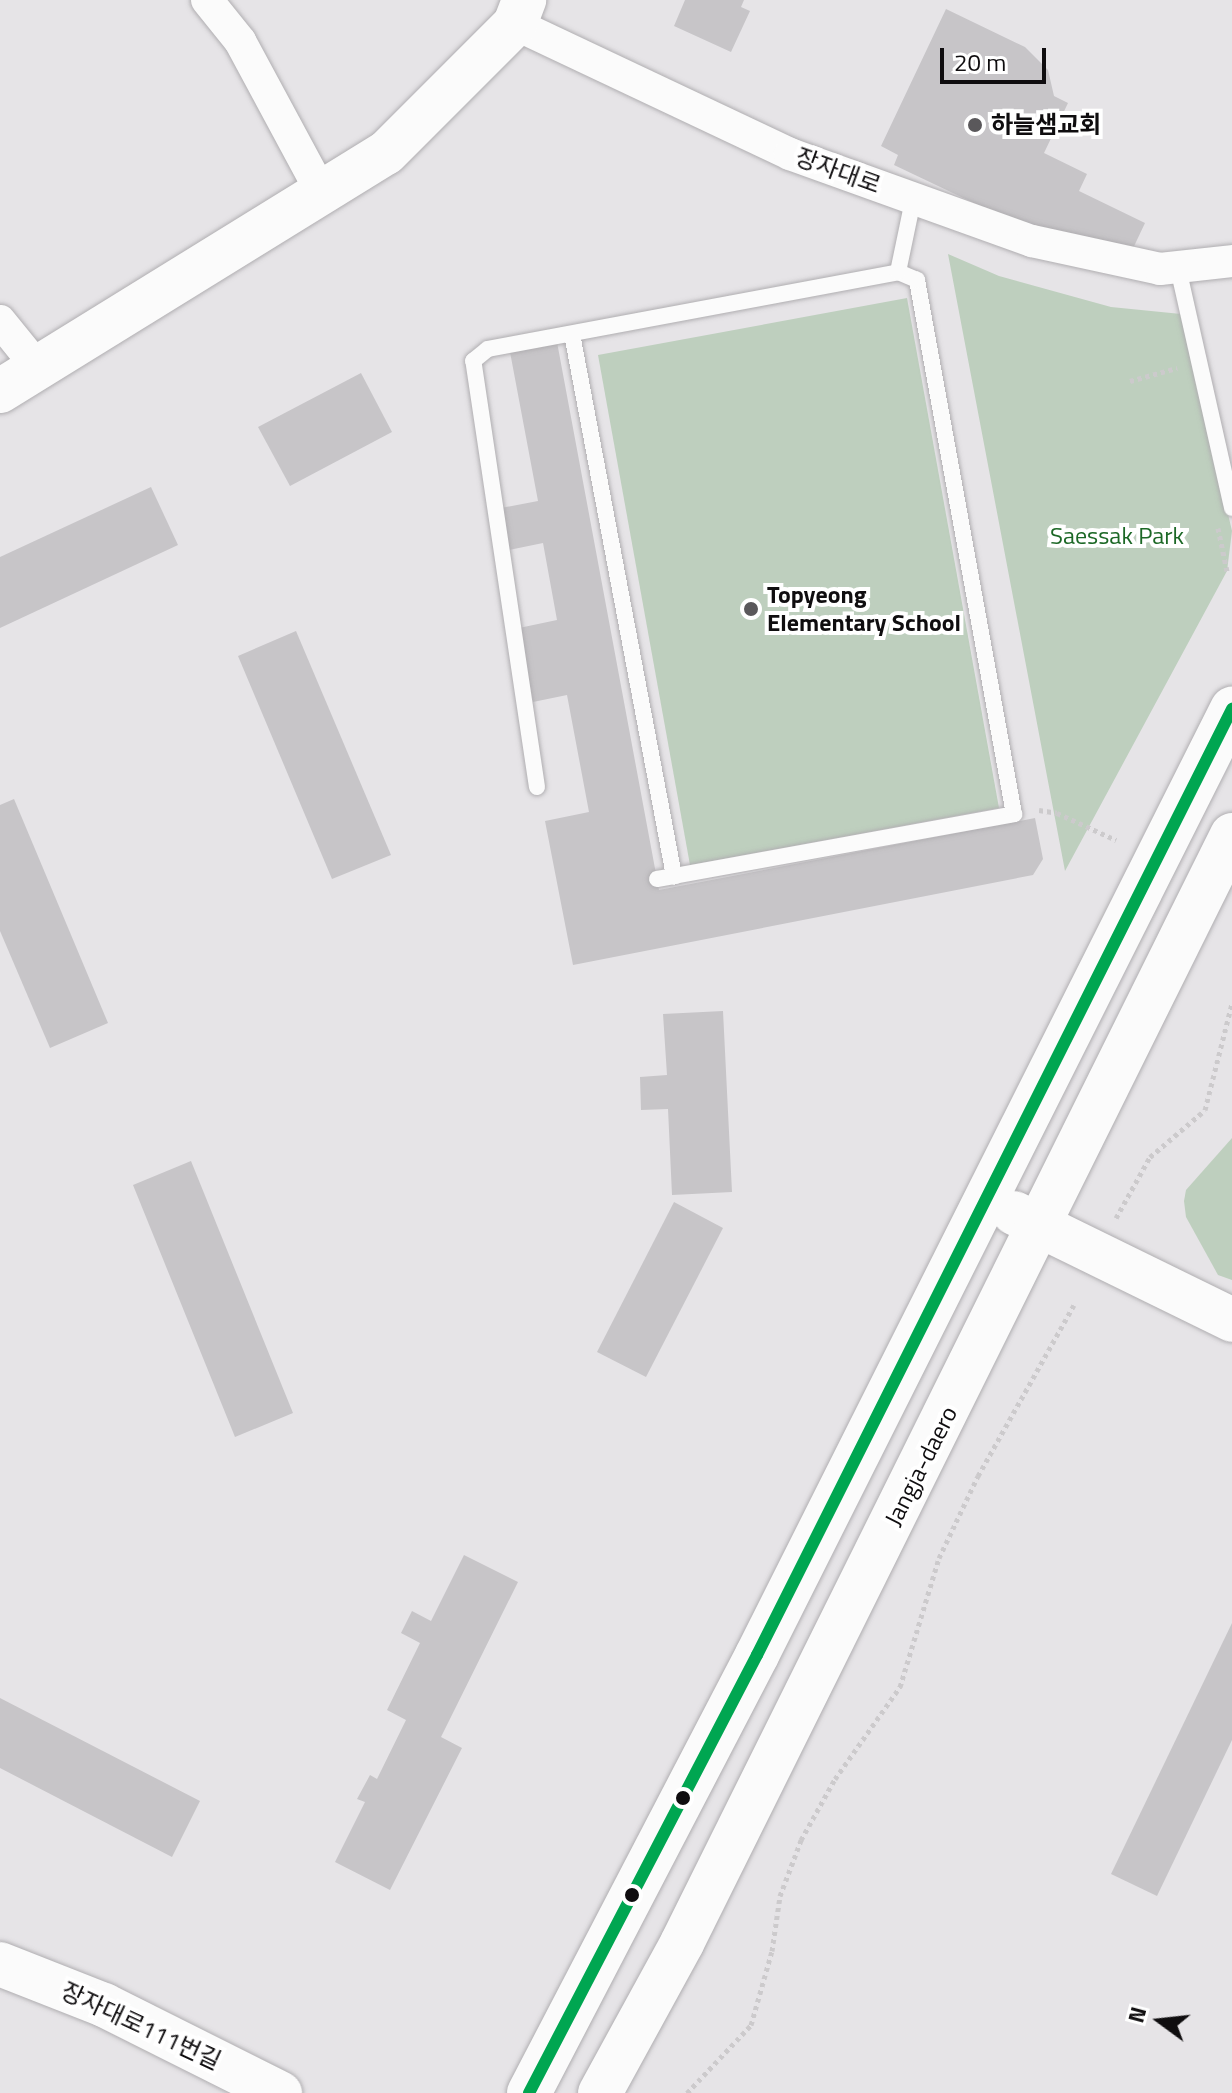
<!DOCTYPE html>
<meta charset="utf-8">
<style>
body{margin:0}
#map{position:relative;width:1232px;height:2093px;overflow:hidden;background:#e6e4e7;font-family:"Titillium Web","Noto Sans KR",sans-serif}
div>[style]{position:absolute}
.green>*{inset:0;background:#becfbe}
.building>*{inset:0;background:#c7c5c8}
.path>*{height:5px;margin-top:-2.5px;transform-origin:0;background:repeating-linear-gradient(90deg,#cccacc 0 4px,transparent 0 8px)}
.roads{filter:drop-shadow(0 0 2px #b0aeb1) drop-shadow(0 0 2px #b0aeb1)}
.lane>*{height:16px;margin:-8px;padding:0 8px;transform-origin:8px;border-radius:8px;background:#fbfbfb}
.street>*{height:32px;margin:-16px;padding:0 16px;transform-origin:16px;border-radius:16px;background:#fbfbfb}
.secondary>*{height:44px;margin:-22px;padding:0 22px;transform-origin:22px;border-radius:22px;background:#fbfbfb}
.bus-1>*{height:12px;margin:-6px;padding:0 6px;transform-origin:6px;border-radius:6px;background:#00a651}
.dots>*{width:22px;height:22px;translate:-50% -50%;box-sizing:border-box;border:4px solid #fff;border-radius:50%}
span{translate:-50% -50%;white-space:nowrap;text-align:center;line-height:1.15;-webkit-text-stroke:8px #fff;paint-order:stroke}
.poi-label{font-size:24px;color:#0f0d0f;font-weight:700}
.left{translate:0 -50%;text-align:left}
.street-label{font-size:24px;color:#0f0d0f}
.park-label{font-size:24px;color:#1c6826}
.north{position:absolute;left:1120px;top:1981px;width:80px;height:80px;-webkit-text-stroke:6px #fff;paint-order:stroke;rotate:285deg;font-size:22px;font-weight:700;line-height:32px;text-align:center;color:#0f0d0f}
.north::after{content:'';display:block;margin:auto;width:28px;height:36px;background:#0f0d0f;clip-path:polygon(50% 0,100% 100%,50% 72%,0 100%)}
.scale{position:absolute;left:940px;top:48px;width:106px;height:36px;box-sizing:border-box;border:4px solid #0f0d0f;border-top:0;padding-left:10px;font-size:24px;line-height:28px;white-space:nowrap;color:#0f0d0f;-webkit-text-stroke:6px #fff;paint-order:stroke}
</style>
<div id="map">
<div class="green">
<i style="clip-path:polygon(948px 254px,999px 276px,1111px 307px,1181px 314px,1232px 531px,1227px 571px,1065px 871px)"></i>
<i style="clip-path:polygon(907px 298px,999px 808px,690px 865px,598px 355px)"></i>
<i style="clip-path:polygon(1232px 1138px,1232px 1280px,1218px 1275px,1186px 1217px,1184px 1201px,1186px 1190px)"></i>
</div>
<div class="building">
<i style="clip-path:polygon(685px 0,744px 0,741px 7px,750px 11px,731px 52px,674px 26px)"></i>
<i style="clip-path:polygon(946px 9px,1025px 47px,1048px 70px,1054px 96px,1068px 103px,1044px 153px,1087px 174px,1079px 191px,1145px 223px,1128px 259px,1066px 247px,894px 165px,898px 155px,881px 146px)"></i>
<i style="clip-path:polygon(557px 342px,659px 890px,1035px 818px,1043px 859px,1033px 875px,573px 965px,545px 821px,589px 812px,567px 695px,533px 702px,519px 628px,557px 620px,543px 543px,509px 550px,501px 508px,538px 501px,510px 352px)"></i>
<i style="clip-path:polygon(361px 373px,392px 432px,290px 486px,258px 427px)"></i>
<i style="clip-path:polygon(151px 487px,178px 545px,0 628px,0 557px)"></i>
<i style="clip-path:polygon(296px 631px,391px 855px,332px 879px,238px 656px)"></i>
<i style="clip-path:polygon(14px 799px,108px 1023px,50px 1048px,0 931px,0 805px)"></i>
<i style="clip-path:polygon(723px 1011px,732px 1192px,672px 1195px,668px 1109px,641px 1110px,640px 1077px,667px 1075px,663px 1014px)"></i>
<i style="clip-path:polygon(191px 1161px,293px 1413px,235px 1437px,133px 1185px)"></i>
<i style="clip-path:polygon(674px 1202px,723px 1228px,646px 1377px,597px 1352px)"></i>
<i style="clip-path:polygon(464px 1555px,518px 1582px,441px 1737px,462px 1748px,390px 1890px,335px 1862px,365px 1802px,357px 1799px,370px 1775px,377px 1779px,406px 1720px,387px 1710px,420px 1643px,401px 1633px,412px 1611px,431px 1621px)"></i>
<i style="clip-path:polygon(1232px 1623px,1232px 1740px,1157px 1896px,1111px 1874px)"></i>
<i style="clip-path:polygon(0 1698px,200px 1801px,172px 1857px,0 1768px)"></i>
</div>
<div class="path">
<i style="left:1130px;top:381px;width:49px;rotate:-15.5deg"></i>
<i style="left:1218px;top:528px;width:44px;rotate:78.2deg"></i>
<i style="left:1039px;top:810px;width:18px;rotate:9deg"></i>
<i style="left:1057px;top:813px;width:65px;rotate:24.6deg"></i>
<i style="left:1116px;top:1218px;width:70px;rotate:-60.9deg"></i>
<i style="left:1150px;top:1157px;width:72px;rotate:-40.5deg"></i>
<i style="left:1205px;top:1110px;width:110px;rotate:-75.8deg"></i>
<i style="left:687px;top:2093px;width:93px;rotate:-46.7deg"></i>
<i style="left:751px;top:2025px;width:77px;rotate:-74.2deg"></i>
<i style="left:772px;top:1951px;width:56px;rotate:-81.7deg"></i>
<i style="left:780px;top:1896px;width:60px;rotate:-69.4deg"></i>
<i style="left:801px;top:1840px;width:70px;rotate:-60.9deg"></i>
<i style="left:835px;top:1779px;width:113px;rotate:-54.8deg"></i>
<i style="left:900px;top:1687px;width:135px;rotate:-73.2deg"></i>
<i style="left:939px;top:1558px;width:91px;rotate:-64.6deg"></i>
<i style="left:978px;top:1476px;width:196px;rotate:-60.7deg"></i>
</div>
<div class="roads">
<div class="lane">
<i style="left:1178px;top:268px;width:246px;rotate:77.3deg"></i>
<i style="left:572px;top:334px;width:552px;rotate:79.34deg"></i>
<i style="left:674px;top:876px;width:346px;rotate:-10.3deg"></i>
<i style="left:1014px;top:814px;width:543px;rotate:-100.3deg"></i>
<i style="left:917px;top:280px;width:21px;rotate:-157deg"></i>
<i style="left:537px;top:787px;width:431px;rotate:-98.5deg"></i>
<i style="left:473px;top:361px;width:19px;rotate:-39deg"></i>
<i style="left:488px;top:349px;width:417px;rotate:-10.6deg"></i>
<i style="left:898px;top:272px;width:74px;rotate:-78.2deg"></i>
<i style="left:657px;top:879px;width:17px;rotate:-10deg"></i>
</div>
<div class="street">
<i style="left:207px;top:0;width:53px;rotate:51.2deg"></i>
<i style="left:240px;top:41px;width:173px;rotate:61.7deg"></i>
<i style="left:515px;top:24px;width:304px;rotate:25.3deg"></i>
<i style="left:790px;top:154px;width:257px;rotate:19.8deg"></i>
<i style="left:1032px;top:241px;width:131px;rotate:12.3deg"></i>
<i style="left:1160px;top:269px;width:72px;rotate:-6.3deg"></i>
<i style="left:0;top:321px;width:60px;rotate:51deg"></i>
</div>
<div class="secondary">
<i style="left:0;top:391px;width:453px;rotate:-31.7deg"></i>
<i style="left:386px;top:153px;width:182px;rotate:-45deg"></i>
<i style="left:515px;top:24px;width:26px;rotate:-69deg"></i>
<i style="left:1014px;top:1213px;width:243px;rotate:26.1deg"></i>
<i style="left:0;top:1964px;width:112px;rotate:21.5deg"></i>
<i style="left:104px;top:2005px;width:197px;rotate:26.6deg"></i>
<i style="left:529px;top:2093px;width:494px;rotate:-62.5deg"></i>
<i style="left:757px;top:1655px;width:1059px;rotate:-63.34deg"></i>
<i style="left:600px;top:2093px;width:171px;rotate:-61.3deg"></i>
<i style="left:682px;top:1943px;width:1237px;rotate:-63.6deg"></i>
</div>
</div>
<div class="bus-1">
<i style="left:529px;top:2093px;width:494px;rotate:-62.5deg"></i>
<i style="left:757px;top:1655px;width:1059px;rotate:-63.34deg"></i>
</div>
<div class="dots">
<i style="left:975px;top:125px;background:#5a585b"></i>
<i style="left:751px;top:609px;background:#5a585b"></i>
<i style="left:683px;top:1798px;background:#0f0d0f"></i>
<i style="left:632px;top:1895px;background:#0f0d0f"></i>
</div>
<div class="poi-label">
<span class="left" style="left:991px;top:125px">하늘샘교회</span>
<span class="left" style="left:767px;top:609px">Topyeong<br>Elementary School</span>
</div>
<div class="street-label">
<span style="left:838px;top:171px;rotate:20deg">장자대로</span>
<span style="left:921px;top:1466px;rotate:-63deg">Jangja-daero</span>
<span style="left:141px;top:2026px;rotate:25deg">장자대로111번길</span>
</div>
<div class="park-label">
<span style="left:1117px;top:536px">Saessak Park</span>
</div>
<div class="north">N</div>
<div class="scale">20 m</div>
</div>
